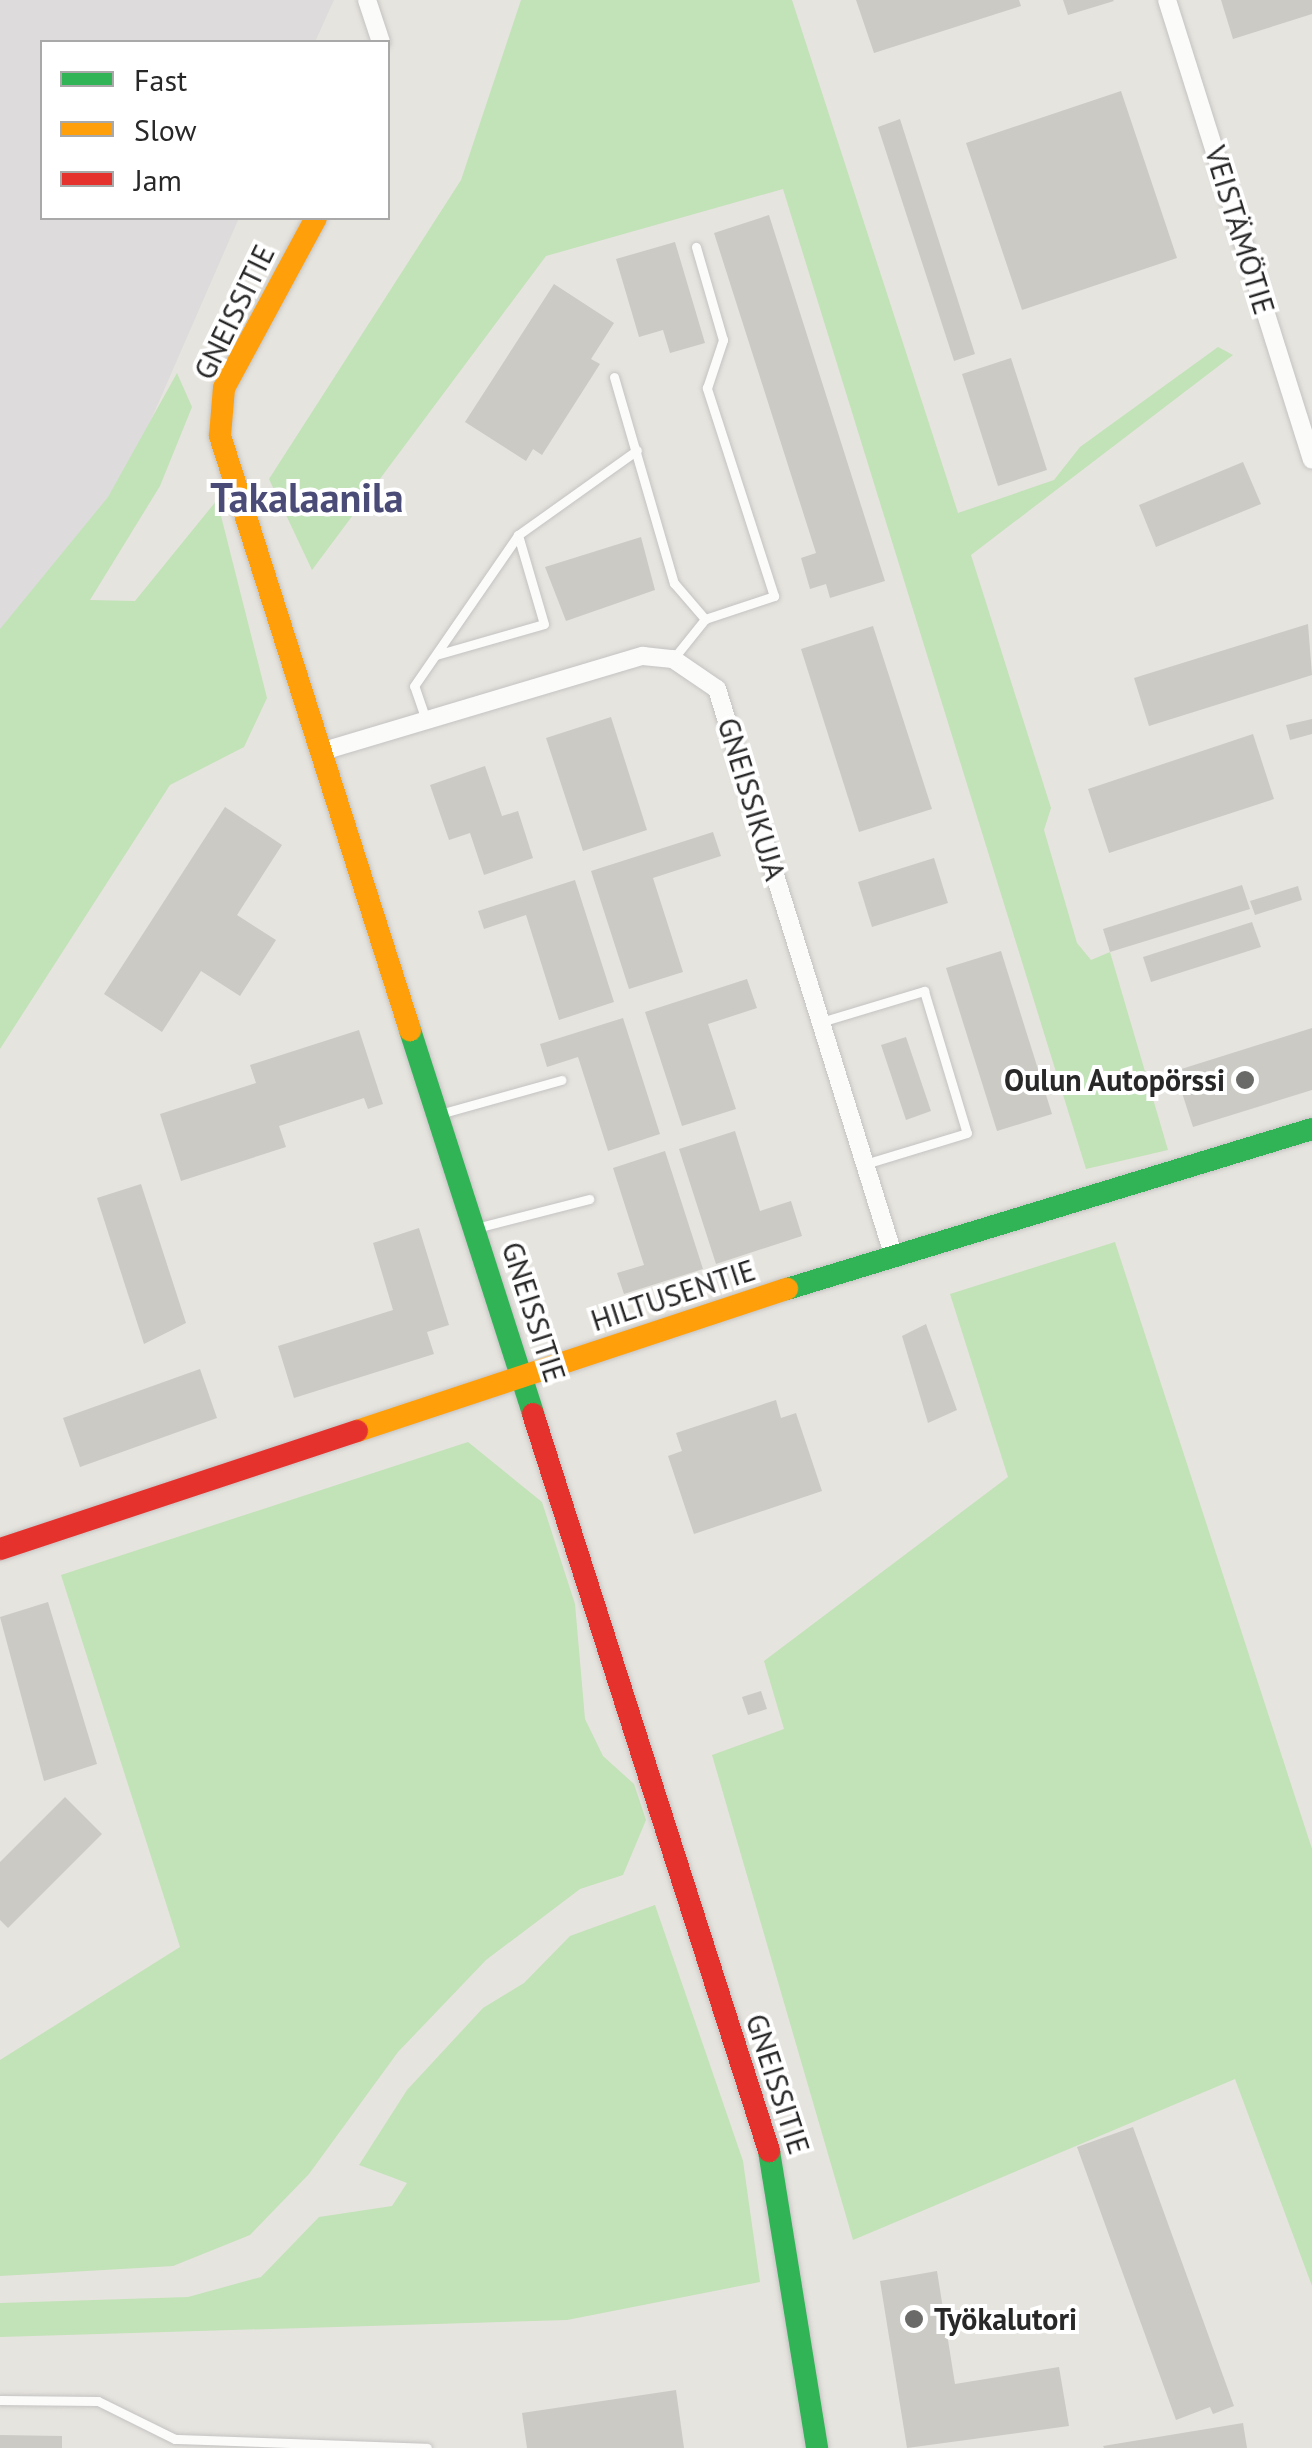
<!DOCTYPE html>
<meta charset="utf-8">
<style>
body{margin:0}
#map{position:relative;width:1312px;height:2448px;overflow:hidden;background:#e6e4de;font-family:"PT Sans",sans-serif}
div>[style]{position:absolute}
.industrial>*{inset:0;background:#dedbdd}
.green>*{inset:0;background:#c2e2b8}
.building>*{inset:0;background:#cbcac5}
.roads{filter:drop-shadow(0 0 2px #c4c3c3) drop-shadow(0 0 2px #c4c3c3)}
.lane>*{height:9px;margin:-4.5px;padding:0 4.5px;transform-origin:4.5px;border-radius:4.5px;background:#fbfbfa}
.street>*{height:18px;margin:-9px;padding:0 9px;transform-origin:9px;border-radius:9px;background:#fbfbfa}
.fast>*{height:22px;margin:-11px;padding:0 11px;transform-origin:11px;border-radius:11px;background:#30b455}
.slow>*{height:22px;margin:-11px;padding:0 11px;transform-origin:11px;border-radius:11px;background:#ff9f0a}
.jam>*{height:22px;margin:-11px;padding:0 11px;transform-origin:11px;border-radius:11px;background:#e5322d}
.dots>*{width:28px;height:28px;translate:-50% -50%;box-sizing:border-box;border:5px solid #fff;border-radius:50%}
span{translate:-50% -50%;white-space:nowrap;text-align:center;line-height:1.15;-webkit-text-stroke:8px #fff;paint-order:stroke}
.street-label{font-size:30px;color:#282828}
.poi-label{font-size:30px;color:#282828;font-weight:700}
.right{translate:-100% -50%;text-align:right}
.left{translate:0 -50%;text-align:left}
.district-label{font-size:40px;color:#4b4b77;font-weight:700}
.legend{position:absolute;left:40px;top:40px;width:350px;height:180px;box-sizing:border-box;background:#fff;border:2px solid #a9a9a9;margin:0;padding:12px 18px;list-style:none;font-size:30px;color:#282828}
.legend li{display:flex;align-items:center;gap:20px;height:50px}
.legend b{width:50px;border:2px solid #a9a9a9}
</style>
<div id="map">
<div class="industrial">
<i style="clip-path:polygon(0 0,334px 0,315px 42px,42px 42px,42px 218px,239px 218px,93px 553px,0 672px)"></i>
</div>
<div class="green">
<i style="clip-path:polygon(521px 0,792px 0,958px 513px,1054px 480px,1080px 447px,1218px 347px,1233px 355px,971px 555px,1051px 808px,1044px 830px,1077px 943px,1091px 960px,1110px 952px,1168px 1150px,1086px 1169px,783px 189px,546px 256px,312px 570px,269px 479px,461px 180px)"></i>
<i style="clip-path:polygon(177px 373px,192px 407px,160px 486px,90px 600px,135px 601px,217px 500px,267px 698px,244px 747px,170px 785px,0 1049px,0 629px,108px 497px)"></i>
<i style="clip-path:polygon(1115px 1242px,1312px 1849px,1312px 2286px,1235px 2079px,853px 2240px,712px 1755px,784px 1729px,764px 1661px,1008px 1477px,950px 1294px)"></i>
<i style="clip-path:polygon(468px 1442px,542px 1502px,575px 1604px,585px 1719px,603px 1756px,634px 1784px,646px 1820px,623px 1875px,580px 1889px,486px 1960px,398px 2052px,309px 2174px,250px 2235px,173px 2266px,0 2276px,0 2060px,180px 1947px,61px 1575px)"></i>
<i style="clip-path:polygon(655px 1905px,743px 2161px,760px 2282px,567px 2320px,0 2337px,0 2303px,188px 2297px,261px 2277px,319px 2217px,392px 2206px,407px 2183px,359px 2165px,407px 2090px,483px 2008px,524px 1983px,570px 1936px)"></i>
</div>
<div class="building">
<i style="clip-path:polygon(856px 0,1019px 0,1021px 6px,874px 53px)"></i>
<i style="clip-path:polygon(1063px 0,1113px 0,1114px 1px,1068px 15px)"></i>
<i style="clip-path:polygon(1221px 0,1312px 0,1312px 14px,1233px 39px)"></i>
<i style="clip-path:polygon(1121px 91px,1177px 258px,1022px 310px,966px 143px)"></i>
<i style="clip-path:polygon(900px 119px,975px 354px,954px 361px,878px 127px)"></i>
<i style="clip-path:polygon(769px 215px,885px 581px,830px 598px,826px 584px,810px 589px,801px 558px,816px 553px,714px 233px)"></i>
<i style="clip-path:polygon(675px 242px,705px 343px,670px 353px,663px 330px,639px 337px,616px 259px)"></i>
<i style="clip-path:polygon(554px 284px,614px 323px,591px 359px,600px 364px,542px 455px,533px 449px,526px 461px,465px 422px)"></i>
<i style="clip-path:polygon(1011px 358px,1047px 470px,998px 486px,962px 374px)"></i>
<i style="clip-path:polygon(1243px 462px,1261px 504px,1156px 547px,1139px 505px)"></i>
<i style="clip-path:polygon(641px 537px,655px 590px,566px 621px,545px 567px)"></i>
<i style="clip-path:polygon(1308px 624px,1312px 675px,1149px 726px,1134px 678px)"></i>
<i style="clip-path:polygon(873px 626px,932px 809px,859px 832px,801px 649px)"></i>
<i style="clip-path:polygon(611px 717px,647px 830px,583px 851px,546px 738px)"></i>
<i style="clip-path:polygon(1312px 719px,1312px 734px,1290px 740px,1286px 725px)"></i>
<i style="clip-path:polygon(1253px 734px,1274px 799px,1109px 853px,1088px 789px)"></i>
<i style="clip-path:polygon(485px 766px,502px 816px,518px 811px,533px 858px,484px 875px,470px 833px,449px 840px,430px 785px)"></i>
<i style="clip-path:polygon(225px 807px,282px 845px,237px 915px,276px 940px,240px 996px,201px 971px,162px 1032px,104px 994px)"></i>
<i style="clip-path:polygon(713px 832px,721px 856px,653px 878px,683px 972px,629px 989px,591px 871px)"></i>
<i style="clip-path:polygon(934px 858px,948px 903px,872px 927px,858px 882px)"></i>
<i style="clip-path:polygon(575px 880px,614px 1002px,559px 1020px,526px 915px,484px 929px,478px 911px)"></i>
<i style="clip-path:polygon(1242px 885px,1250px 909px,1110px 952px,1103px 929px)"></i>
<i style="clip-path:polygon(1298px 886px,1302px 900px,1255px 915px,1250px 901px)"></i>
<i style="clip-path:polygon(1252px 922px,1261px 947px,1151px 982px,1143px 957px)"></i>
<i style="clip-path:polygon(1001px 951px,1052px 1114px,997px 1131px,946px 968px)"></i>
<i style="clip-path:polygon(747px 979px,757px 1008px,708px 1024px,736px 1109px,682px 1126px,645px 1012px)"></i>
<i style="clip-path:polygon(623px 1018px,660px 1134px,608px 1151px,578px 1057px,547px 1067px,540px 1044px)"></i>
<i style="clip-path:polygon(1312px 1028px,1312px 1090px,1193px 1127px,1175px 1071px)"></i>
<i style="clip-path:polygon(359px 1030px,383px 1104px,368px 1109px,364px 1098px,279px 1126px,286px 1147px,181px 1181px,160px 1114px,256px 1083px,250px 1065px)"></i>
<i style="clip-path:polygon(906px 1037px,931px 1111px,906px 1120px,881px 1045px)"></i>
<i style="clip-path:polygon(735px 1131px,760px 1211px,791px 1201px,802px 1236px,716px 1264px,679px 1149px)"></i>
<i style="clip-path:polygon(665px 1151px,703px 1269px,624px 1294px,617px 1273px,644px 1265px,613px 1168px)"></i>
<i style="clip-path:polygon(141px 1184px,186px 1323px,144px 1344px,97px 1198px)"></i>
<i style="clip-path:polygon(419px 1228px,449px 1325px,427px 1332px,434px 1354px,294px 1398px,278px 1346px,393px 1310px,373px 1243px)"></i>
<i style="clip-path:polygon(926px 1324px,957px 1410px,928px 1423px,902px 1336px)"></i>
<i style="clip-path:polygon(200px 1369px,217px 1418px,80px 1467px,63px 1418px)"></i>
<i style="clip-path:polygon(776px 1400px,781px 1418px,796px 1413px,822px 1491px,694px 1534px,668px 1456px,682px 1451px,676px 1433px)"></i>
<i style="clip-path:polygon(48px 1602px,97px 1764px,44px 1781px,0 1617px)"></i>
<i style="clip-path:polygon(761px 1691px,767px 1709px,748px 1715px,742px 1697px)"></i>
<i style="clip-path:polygon(65px 1797px,102px 1834px,8px 1928px,0 1920px,0 1862px)"></i>
<i style="clip-path:polygon(1133px 2127px,1234px 2406px,1213px 2414px,1210px 2407px,1176px 2420px,1077px 2147px)"></i>
<i style="clip-path:polygon(937px 2271px,955px 2384px,1059px 2367px,1069px 2426px,907px 2448px,880px 2281px)"></i>
<i style="clip-path:polygon(676px 2390px,684px 2448px,527px 2448px,522px 2413px)"></i>
<i style="clip-path:polygon(1243px 2423px,1247px 2448px,1104px 2448px,1103px 2446px)"></i>
<i style="clip-path:polygon(0 2435px,62px 2436px,62px 2448px,0 2448px)"></i>
</div>
<div class="roads">
<div class="lane">
<i style="left:614px;top:377px;width:215px;rotate:73.8deg"></i>
<i style="left:674px;top:583px;width:48px;rotate:49.3deg"></i>
<i style="left:436px;top:655px;width:112px;rotate:-16deg"></i>
<i style="left:544px;top:624px;width:93px;rotate:-106.3deg"></i>
<i style="left:673px;top:659px;width:51px;rotate:-51.3deg"></i>
<i style="left:705px;top:619px;width:73px;rotate:-18.4deg"></i>
<i style="left:774px;top:596px;width:219px;rotate:-107.9deg"></i>
<i style="left:707px;top:388px;width:51px;rotate:-71.6deg"></i>
<i style="left:723px;top:340px;width:97px;rotate:-106.2deg"></i>
<i style="left:426px;top:720px;width:36px;rotate:-109deg"></i>
<i style="left:414px;top:686px;width:183px;rotate:-55.4deg"></i>
<i style="left:518px;top:535px;width:146px;rotate:-35.5deg"></i>
<i style="left:821px;top:1022px;width:108px;rotate:-16.8deg"></i>
<i style="left:924px;top:991px;width:148px;rotate:73.2deg"></i>
<i style="left:967px;top:1133px;width:107px;rotate:163.1deg"></i>
<i style="left:443px;top:1113px;width:123px;rotate:-15.6deg"></i>
<i style="left:476px;top:1228px;width:117px;rotate:-14.4deg"></i>
<i style="left:0;top:2400px;width:98px;rotate:0.6deg"></i>
<i style="left:98px;top:2401px;width:86px;rotate:26.3deg"></i>
<i style="left:175px;top:2439px;width:252px;rotate:2deg"></i>
</div>
<div class="street">
<i style="left:367px;top:0;width:44px;rotate:71.6deg"></i>
<i style="left:1167px;top:0;width:482px;rotate:72.5deg"></i>
<i style="left:320px;top:752px;width:337px;rotate:-16.6deg"></i>
<i style="left:643px;top:656px;width:30px;rotate:6deg"></i>
<i style="left:673px;top:659px;width:53px;rotate:34.3deg"></i>
<i style="left:717px;top:689px;width:592px;rotate:72.7deg"></i>
</div>
<div class="fast">
<i style="left:410px;top:1030px;width:403px;rotate:72.2deg"></i>
<i style="left:787px;top:1289px;width:549px;rotate:-16.95deg"></i>
<i style="left:769px;top:2151px;width:301px;rotate:80.8deg"></i>
</div>
<div class="slow">
<i style="left:316px;top:218px;width:193px;rotate:118.4deg"></i>
<i style="left:224px;top:388px;width:48px;rotate:94.8deg"></i>
<i style="left:220px;top:436px;width:624px;rotate:72.26deg"></i>
<i style="left:357px;top:1431px;width:453px;rotate:-18.3deg"></i>
</div>
<div class="jam">
<i style="left:533px;top:1414px;width:774px;rotate:72.24deg"></i>
<i style="left:0;top:1549px;width:376px;rotate:-18.3deg"></i>
</div>
</div>
<div class="dots">
<i style="left:1245px;top:1080px;background:#6a6a68"></i>
<i style="left:914px;top:2319px;background:#6a6a68"></i>
</div>
<div class="street-label">
<span style="left:1240px;top:230px;rotate:73deg">VEISTÄMÖTIE</span>
<span style="left:234px;top:312px;rotate:-64deg">GNEISSITIE</span>
<span style="left:752px;top:799px;rotate:73deg">GNEISSIKUJA</span>
<span style="left:673px;top:1295px;rotate:-18deg">HILTUSENTIE</span>
<span style="left:534px;top:1312px;rotate:72deg">GNEISSITIE</span>
<span style="left:778px;top:2084px;rotate:72deg">GNEISSITIE</span>
</div>
<div class="poi-label">
<span class="right" style="left:1225px;top:1080px">Oulun Autopörssi</span>
<span class="left" style="left:934px;top:2319px">Työkalutori</span>
</div>
<div class="district-label">
<span style="left:307px;top:497px">Takalaanila</span>
</div>
<ul class="legend">
<li><b style="height:12px;background:#30b455"></b>Fast</li>
<li><b style="height:12px;background:#ff9f0a"></b>Slow</li>
<li><b style="height:12px;background:#e5322d"></b>Jam</li>
</ul>
</div>
